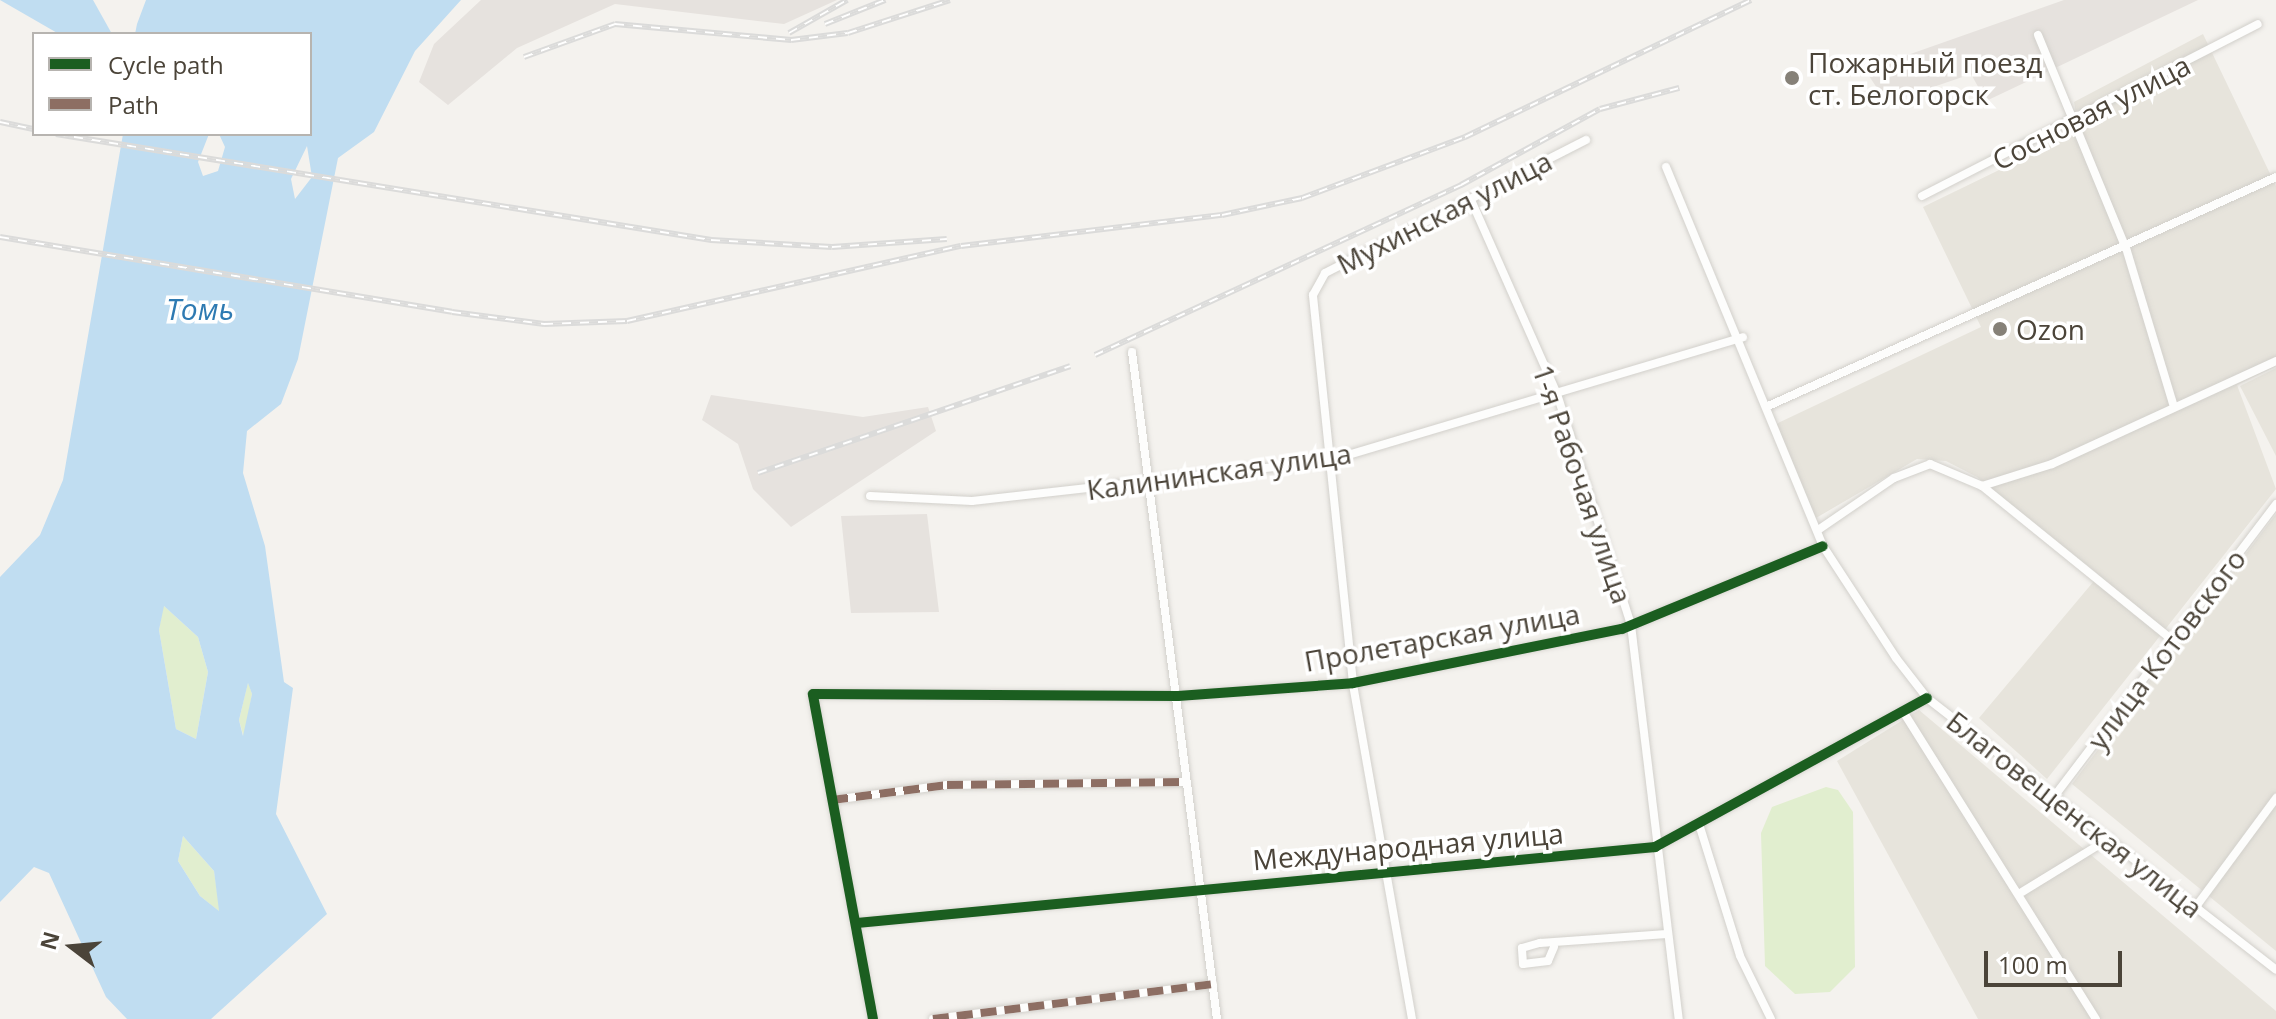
<!DOCTYPE html>
<meta charset="utf-8">
<style>
body{margin:0}
#map{position:relative;width:2276px;height:1019px;overflow:hidden;background:#f4f2ee;font-family:"Open Sans",sans-serif}
div>[style]{position:absolute}
.residential>*{inset:0;background:#e7e4dc}
.industrial>*{inset:0;background:#e6e2de}
.green>*{inset:0;background:#e1eecf}
.water>*{inset:0;background:#c0ddf1}
.roads{filter:drop-shadow(0 0 2px #d2d0cb) drop-shadow(0 0 2px #d2d0cb)}
.street>*{height:8px;margin:-4px;padding:0 4px;transform-origin:4px;border-radius:4px;background:#fdfdfc}
.rail>*{height:6px;margin-top:-3px;transform-origin:0;background:repeating-linear-gradient(90deg,#fff 0 9px,#dbdbda 0 18px);box-sizing:border-box;border-block:2px solid #dbdbda}
.quiet>*{height:8px;margin-top:-4px;transform-origin:0;background:repeating-linear-gradient(90deg,#8d6e63 0 16px,transparent 0 24px)}
.cycleway>*{height:10px;margin:-5px;padding:0 5px;transform-origin:5px;border-radius:5px;background:#1b5e20}
.dots>*{width:22px;height:22px;translate:-50% -50%;box-sizing:border-box;border:4px solid #fff;border-radius:50%}
span{translate:-50% -50%;white-space:nowrap;text-align:center;line-height:1.15;-webkit-text-stroke:7px #fff;paint-order:stroke}
.poi-label{font-size:28px;color:#4b4439}
.left{translate:0 -50%;text-align:left}
.street-label{font-size:28px;color:#4b4439}
.water-label{font-size:30px;color:#2e7ab2;font-style:italic}
.legend{position:absolute;left:32px;top:32px;width:280px;height:104px;box-sizing:border-box;background:#fff;border:2px solid #b7b4b0;margin:0;padding:10px 14px;list-style:none;font-size:24px;color:#4b4439}
.legend li{display:flex;align-items:center;gap:16px;height:40px}
.legend b{width:40px;border:2px solid #b7b4b0}
.north{position:absolute;left:32px;top:907px;width:80px;height:80px;-webkit-text-stroke:6px #fff;paint-order:stroke;rotate:286deg;font-size:22px;font-weight:700;line-height:32px;text-align:center;color:#4b4439}
.north::after{content:'';display:block;margin:auto;width:28px;height:36px;background:#4b4439;clip-path:polygon(50% 0,100% 100%,50% 72%,0 100%)}
.scale{position:absolute;left:1984px;top:951px;width:138px;height:36px;box-sizing:border-box;border:4px solid #4b4439;border-top:0;padding-left:10px;font-size:24px;line-height:28px;white-space:nowrap;color:#4b4439;-webkit-text-stroke:6px #fff;paint-order:stroke}
</style>
<div id="map">
<div class="residential">
<i style="clip-path:polygon(2203px 34px,2276px 186px,2276px 366px,2237px 385px,2276px 489px,2047px 779px,1979px 718px,2099px 575px,1977px 477px,1946px 461px,1917px 459px,1816px 518px,1774px 425px,1981px 327px,1923px 207px,2079px 131px,2074px 102px)"></i>
<i style="clip-path:polygon(2276px 368px,2276px 456px,2240px 386px)"></i>
<i style="clip-path:polygon(2276px 514px,2276px 951px,2072px 784px)"></i>
<i style="clip-path:polygon(1919px 710px,2276px 1011px,2276px 1019px,1978px 1019px,1837px 761px)"></i>
</div>
<div class="industrial">
<i style="clip-path:polygon(481px 0,837px 0,784px 24px,615px 4px,517px 48px,448px 105px,419px 82px,434px 44px)"></i>
<i style="clip-path:polygon(2064px 0,2198px 0,1986px 101px,1971px 74px,1887px 103px,1865px 70px)"></i>
<i style="clip-path:polygon(711px 395px,863px 417px,928px 407px,936px 431px,791px 527px,753px 489px,738px 444px,702px 420px)"></i>
<i style="clip-path:polygon(927px 514px,939px 612px,851px 613px,841px 516px)"></i>
</div>
<div class="green">
<i style="clip-path:polygon(163px 605px,198px 637px,208px 672px,196px 739px,176px 729px,159px 630px)"></i>
<i style="clip-path:polygon(248px 682px,252px 694px,244px 738px,239px 720px)"></i>
<i style="clip-path:polygon(1826px 787px,1838px 790px,1853px 812px,1855px 967px,1830px 992px,1795px 994px,1765px 966px,1761px 833px,1772px 807px)"></i>
<i style="clip-path:polygon(183px 836px,214px 871px,220px 912px,200px 896px,178px 861px)"></i>
</div>
<div class="water">
<i style="clip-path:polygon(0 0,93px 0,112px 34px,59px 34px)"></i>
<i style="clip-path:polygon(evenodd,461px 0,415px 51px,374px 132px,338px 158px,298px 359px,281px 404px,247px 431px,243px 473px,265px 546px,284px 682px,293px 688px,276px 814px,327px 914px,211px 1019px,127px 1019px,106px 997px,49px 873px,34px 867px,0 902px,0 577px,40px 535px,63px 480px,123px 134px,209px 134px,198px 162px,203px 176px,218px 171px,225px 147px,219px 134px,310px 134px,310px 34px,135px 34px,137px 24px,146px 0,461px 0,307px 146px,312px 177px,295px 199px,291px 179px,307px 146px,461px 0,164px 606px,198px 637px,208px 672px,196px 739px,176px 729px,159px 630px,164px 606px,461px 0,248px 683px,252px 694px,243px 736px,239px 720px,248px 683px,461px 0,183px 836px,214px 871px,219px 911px,200px 896px,178px 861px,183px 836px)"></i>
</div>
<div class="roads">
<div class="street">
<i style="left:2038px;top:35px;width:230px;rotate:67.6deg"></i>
<i style="left:2126px;top:248px;width:166px;rotate:73.2deg"></i>
<i style="left:1666px;top:167px;width:410px;rotate:67.5deg"></i>
<i style="left:1823px;top:546px;width:134px;rotate:56.9deg"></i>
<i style="left:1896px;top:658px;width:51px;rotate:52.2deg"></i>
<i style="left:1927px;top:698px;width:442px;rotate:37.9deg"></i>
<i style="left:1922px;top:196px;width:377px;rotate:-27.1deg"></i>
<i style="left:1471px;top:200px;width:212px;rotate:66.1deg"></i>
<i style="left:1557px;top:394px;width:243px;rotate:72.2deg"></i>
<i style="left:1631px;top:625px;width:397px;rotate:83.1deg"></i>
<i style="left:1132px;top:352px;width:672px;rotate:82.74deg"></i>
<i style="left:1766px;top:407px;width:559px;rotate:-24.27deg"></i>
<i style="left:1982px;top:486px;width:245px;rotate:39deg"></i>
<i style="left:870px;top:496px;width:102px;rotate:2.8deg"></i>
<i style="left:972px;top:501px;width:358px;rotate:-6.4deg"></i>
<i style="left:1328px;top:461px;width:433px;rotate:-16.6deg"></i>
<i style="left:1818px;top:530px;width:92px;rotate:-34.4deg"></i>
<i style="left:1894px;top:478px;width:39px;rotate:-21deg"></i>
<i style="left:1930px;top:464px;width:56px;rotate:22.9deg"></i>
<i style="left:1982px;top:486px;width:73px;rotate:-17.4deg"></i>
<i style="left:2052px;top:464px;width:247px;rotate:-24.7deg"></i>
<i style="left:1904px;top:713px;width:361px;rotate:57.9deg"></i>
<i style="left:2056px;top:794px;width:364px;rotate:-52.8deg"></i>
<i style="left:832px;top:800px;width:116px;rotate:-7.4deg"></i>
<i style="left:947px;top:785px;width:236px;rotate:-0.7deg"></i>
<i style="left:1699px;top:824px;width:138px;rotate:72.7deg"></i>
<i style="left:1740px;top:956px;width:70px;rotate:63.8deg"></i>
<i style="left:2022px;top:892px;width:103px;rotate:-31.5deg"></i>
<i style="left:2195px;top:908px;width:137px;rotate:-53.6deg"></i>
<i style="left:857px;top:923px;width:802px;rotate:-5.44deg"></i>
<i style="left:1655px;top:847px;width:310px;rotate:-28.7deg"></i>
<i style="left:1554px;top:947px;width:15px;rotate:113deg"></i>
<i style="left:1548px;top:961px;width:25px;rotate:173deg"></i>
<i style="left:1523px;top:964px;width:16px;rotate:-94deg"></i>
<i style="left:1522px;top:948px;width:19px;rotate:-16deg"></i>
<i style="left:1540px;top:943px;width:127px;rotate:-4.1deg"></i>
<i style="left:873px;top:1019px;width:330px;rotate:-100.5deg"></i>
<i style="left:813px;top:694px;width:365px;rotate:0.3deg"></i>
<i style="left:1178px;top:696px;width:175px;rotate:-4.2deg"></i>
<i style="left:1353px;top:683px;width:274px;rotate:-11.4deg"></i>
<i style="left:1622px;top:629px;width:217px;rotate:-22.4deg"></i>
<i style="left:933px;top:1019px;width:282px;rotate:-7.1deg"></i>
<i style="left:1412px;top:1019px;width:341px;rotate:-100deg"></i>
<i style="left:1353px;top:683px;width:390px;rotate:-95.9deg"></i>
<i style="left:1313px;top:295px;width:25px;rotate:-61deg"></i>
<i style="left:1325px;top:273px;width:293px;rotate:-27deg"></i>
</div>
</div>
<div class="rail">
<i style="left:825px;top:24px;width:65px;rotate:-21.8deg"></i>
<i style="left:789px;top:33px;width:67px;rotate:-29.6deg"></i>
<i style="left:524px;top:57px;width:97px;rotate:-19.9deg"></i>
<i style="left:615px;top:24px;width:177px;rotate:5.2deg"></i>
<i style="left:791px;top:40px;width:57px;rotate:-7deg"></i>
<i style="left:848px;top:33px;width:107px;rotate:-17.9deg"></i>
<i style="left:0;top:122px;width:35px;rotate:12deg"></i>
<i style="left:56px;top:134px;width:664px;rotate:9.19deg"></i>
<i style="left:711px;top:240px;width:121px;rotate:3.3deg"></i>
<i style="left:832px;top:247px;width:115px;rotate:-4deg"></i>
<i style="left:0;top:237px;width:458px;rotate:9.4deg"></i>
<i style="left:452px;top:312px;width:93px;rotate:7.4deg"></i>
<i style="left:544px;top:324px;width:83px;rotate:-2.1deg"></i>
<i style="left:627px;top:321px;width:342px;rotate:-12.7deg"></i>
<i style="left:961px;top:246px;width:263px;rotate:-6.8deg"></i>
<i style="left:1222px;top:215px;width:82px;rotate:-12deg"></i>
<i style="left:1302px;top:198px;width:174px;rotate:-20.5deg"></i>
<i style="left:1465px;top:137px;width:317px;rotate:-25.6deg"></i>
<i style="left:1095px;top:355px;width:404px;rotate:-24.9deg"></i>
<i style="left:1461px;top:185px;width:158px;rotate:-28.7deg"></i>
<i style="left:1600px;top:109px;width:82px;rotate:-14.9deg"></i>
<i style="left:758px;top:473px;width:330px;rotate:-18.9deg"></i>
</div>
<div class="quiet">
<i style="left:832px;top:800px;width:116px;rotate:-7.4deg"></i>
<i style="left:947px;top:785px;width:236px;rotate:-0.7deg"></i>
<i style="left:933px;top:1019px;width:282px;rotate:-7.1deg"></i>
</div>
<div class="cycleway">
<i style="left:857px;top:923px;width:802px;rotate:-5.44deg"></i>
<i style="left:1655px;top:847px;width:310px;rotate:-28.7deg"></i>
<i style="left:873px;top:1019px;width:330px;rotate:-100.5deg"></i>
<i style="left:813px;top:694px;width:365px;rotate:0.3deg"></i>
<i style="left:1178px;top:696px;width:175px;rotate:-4.2deg"></i>
<i style="left:1353px;top:683px;width:274px;rotate:-11.4deg"></i>
<i style="left:1622px;top:629px;width:217px;rotate:-22.4deg"></i>
</div>
<div class="dots">
<i style="left:1792px;top:78px;background:#868178"></i>
<i style="left:2000px;top:329px;background:#868178"></i>
</div>
<div class="poi-label">
<span class="left" style="left:1808px;top:78px">Пожарный поезд<br>ст. Белогорск</span>
<span class="left" style="left:2016px;top:329px">Ozon</span>
</div>
<div class="street-label">
<span style="left:2091px;top:112px;rotate:-27deg">Сосновая улица</span>
<span style="left:1444px;top:212px;rotate:-27deg">Мухинская улица</span>
<span style="left:1219px;top:471px;rotate:-8deg">Калининская улица</span>
<span style="left:1583px;top:484px;rotate:71deg">1-я Рабочая улица</span>
<span style="left:1442px;top:637px;rotate:-10deg">Пролетарская улица</span>
<span style="left:2166px;top:649px;rotate:-53deg">улица Котовского</span>
<span style="left:2075px;top:814px;rotate:38deg">Благовещенская улица</span>
<span style="left:1408px;top:846px;rotate:-5deg">Международная улица</span>
</div>
<div class="water-label">
<span style="left:200px;top:309px">Томь</span>
</div>
<ul class="legend">
<li><b style="height:10px;background:#1b5e20"></b>Cycle path</li>
<li><b style="height:10px;background:#8d6e63"></b>Path</li>
</ul>
<div class="north">N</div>
<div class="scale">100 m</div>
</div>
